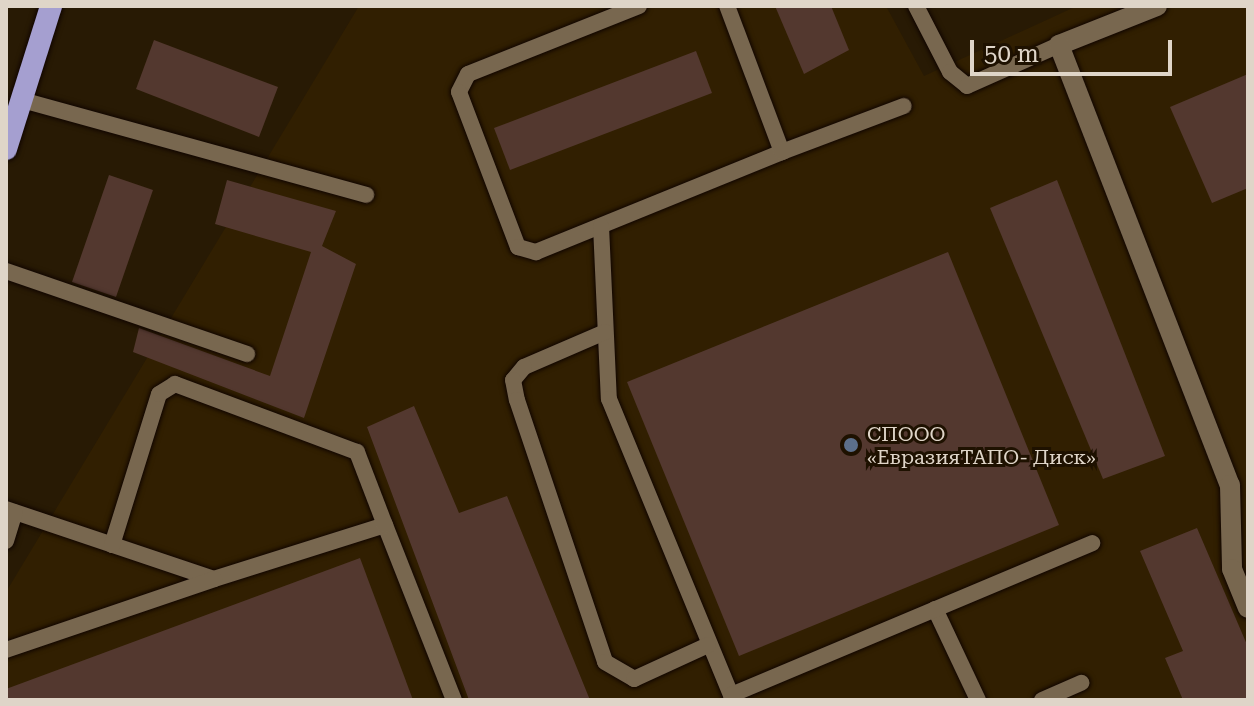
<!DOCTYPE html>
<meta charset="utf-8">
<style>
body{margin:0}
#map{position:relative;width:1254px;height:706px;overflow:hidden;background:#281a04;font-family:"Roboto Serif",serif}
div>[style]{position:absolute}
.built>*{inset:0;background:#311f01}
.building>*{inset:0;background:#53382f}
.roads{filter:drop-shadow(0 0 2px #100500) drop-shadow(0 0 2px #100500)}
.service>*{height:16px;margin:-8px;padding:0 8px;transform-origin:8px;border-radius:8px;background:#78674f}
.minor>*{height:20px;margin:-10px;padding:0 10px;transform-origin:10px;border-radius:10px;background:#78674f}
.trunk>*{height:22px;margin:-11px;padding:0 11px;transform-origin:11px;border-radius:11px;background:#a59fd0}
.dots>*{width:22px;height:22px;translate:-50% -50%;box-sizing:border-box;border:4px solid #1e1100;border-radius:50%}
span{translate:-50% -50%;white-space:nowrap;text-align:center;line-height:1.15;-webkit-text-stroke:6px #1e1100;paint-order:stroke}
.poi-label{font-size:20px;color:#dfd5c8}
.left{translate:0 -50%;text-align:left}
.frame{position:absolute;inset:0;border:8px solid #dfd5c8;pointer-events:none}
.scale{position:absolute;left:970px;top:40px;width:202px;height:36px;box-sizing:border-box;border:4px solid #dfd5c8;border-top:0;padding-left:10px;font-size:24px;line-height:28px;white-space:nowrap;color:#dfd5c8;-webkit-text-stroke:6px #1e1100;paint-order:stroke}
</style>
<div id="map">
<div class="built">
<i style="clip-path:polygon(359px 6px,886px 6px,924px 76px,1077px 6px,1248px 6px,1248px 700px,6px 700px,6px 592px)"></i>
</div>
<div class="building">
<i style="clip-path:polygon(775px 6px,831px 6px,849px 50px,804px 74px)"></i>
<i style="clip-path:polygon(154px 40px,278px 87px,259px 137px,136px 89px)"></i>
<i style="clip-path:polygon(696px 51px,712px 93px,510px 170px,494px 128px)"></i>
<i style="clip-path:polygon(1248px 74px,1248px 188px,1212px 203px,1170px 107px)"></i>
<i style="clip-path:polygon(109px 175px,153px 190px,116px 297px,72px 282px)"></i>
<i style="clip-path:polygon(227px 180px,336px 211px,322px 246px,356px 264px,304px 418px,133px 352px,139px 328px,270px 376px,311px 252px,215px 224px)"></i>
<i style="clip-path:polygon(1057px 180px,1165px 456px,1103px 479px,990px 208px)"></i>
<i style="clip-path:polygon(948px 252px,1059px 525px,739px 656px,627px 382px)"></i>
<i style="clip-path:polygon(414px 406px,459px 513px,507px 496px,590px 700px,469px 700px,367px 427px)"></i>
<i style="clip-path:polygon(1197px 528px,1248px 647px,1248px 700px,1183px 700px,1165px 658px,1183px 651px,1140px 551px)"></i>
<i style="clip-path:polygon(360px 558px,413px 700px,6px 700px,6px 689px)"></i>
</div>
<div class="roads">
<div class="service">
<i style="left:639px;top:6px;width:184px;rotate:158.3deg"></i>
<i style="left:468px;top:74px;width:20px;rotate:117deg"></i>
<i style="left:459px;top:92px;width:166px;rotate:69.2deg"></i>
<i style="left:518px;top:247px;width:19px;rotate:16deg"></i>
<i style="left:536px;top:252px;width:266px;rotate:-22.1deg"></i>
<i style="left:782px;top:152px;width:156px;rotate:-110.6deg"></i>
<i style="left:916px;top:6px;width:74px;rotate:62.7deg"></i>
<i style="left:950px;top:72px;width:22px;rotate:39deg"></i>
<i style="left:967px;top:86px;width:101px;rotate:-24deg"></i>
<i style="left:22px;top:100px;width:357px;rotate:15.4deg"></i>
<i style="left:782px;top:152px;width:130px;rotate:-20.7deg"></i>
<i style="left:601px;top:226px;width:173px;rotate:87.4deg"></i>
<i style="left:609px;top:399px;width:326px;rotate:67.6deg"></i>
<i style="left:6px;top:271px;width:255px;rotate:19deg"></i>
<i style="left:605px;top:332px;width:88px;rotate:156.6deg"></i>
<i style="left:524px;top:367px;width:17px;rotate:130deg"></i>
<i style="left:513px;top:380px;width:20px;rotate:79deg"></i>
<i style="left:517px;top:400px;width:276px;rotate:71.4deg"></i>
<i style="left:605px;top:662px;width:34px;rotate:30deg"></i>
<i style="left:634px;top:679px;width:81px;rotate:-24.7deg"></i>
<i style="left:6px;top:509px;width:219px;rotate:18.6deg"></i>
<i style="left:214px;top:579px;width:179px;rotate:-17.5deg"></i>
<i style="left:385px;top:525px;width:188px;rotate:68.5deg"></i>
<i style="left:6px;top:541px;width:30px;rotate:-73deg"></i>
<i style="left:112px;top:545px;width:158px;rotate:-72.7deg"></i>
<i style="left:159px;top:394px;width:19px;rotate:-32deg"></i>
<i style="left:175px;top:384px;width:194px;rotate:20.5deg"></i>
<i style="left:357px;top:452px;width:78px;rotate:69deg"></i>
<i style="left:935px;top:609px;width:101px;rotate:64.7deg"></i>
<i style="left:6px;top:650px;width:220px;rotate:-18.8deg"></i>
<i style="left:731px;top:695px;width:392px;rotate:-22.8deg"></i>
<i style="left:1042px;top:700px;width:43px;rotate:-23.6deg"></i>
</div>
<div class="minor">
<i style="left:1157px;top:6px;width:105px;rotate:158.3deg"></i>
<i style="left:1059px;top:45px;width:472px;rotate:68.8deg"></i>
<i style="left:1230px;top:485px;width:84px;rotate:88.6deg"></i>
<i style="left:1232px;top:569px;width:42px;rotate:67.7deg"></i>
</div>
<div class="trunk">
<i style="left:6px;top:149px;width:150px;rotate:-72.5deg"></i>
</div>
</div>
<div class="dots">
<i style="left:851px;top:445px;background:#5c6f8a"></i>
</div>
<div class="poi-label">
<span class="left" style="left:867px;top:446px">СПООО<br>«ЕвразияТАПО- Диск»</span>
</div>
<div class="frame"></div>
<div class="scale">50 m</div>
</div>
